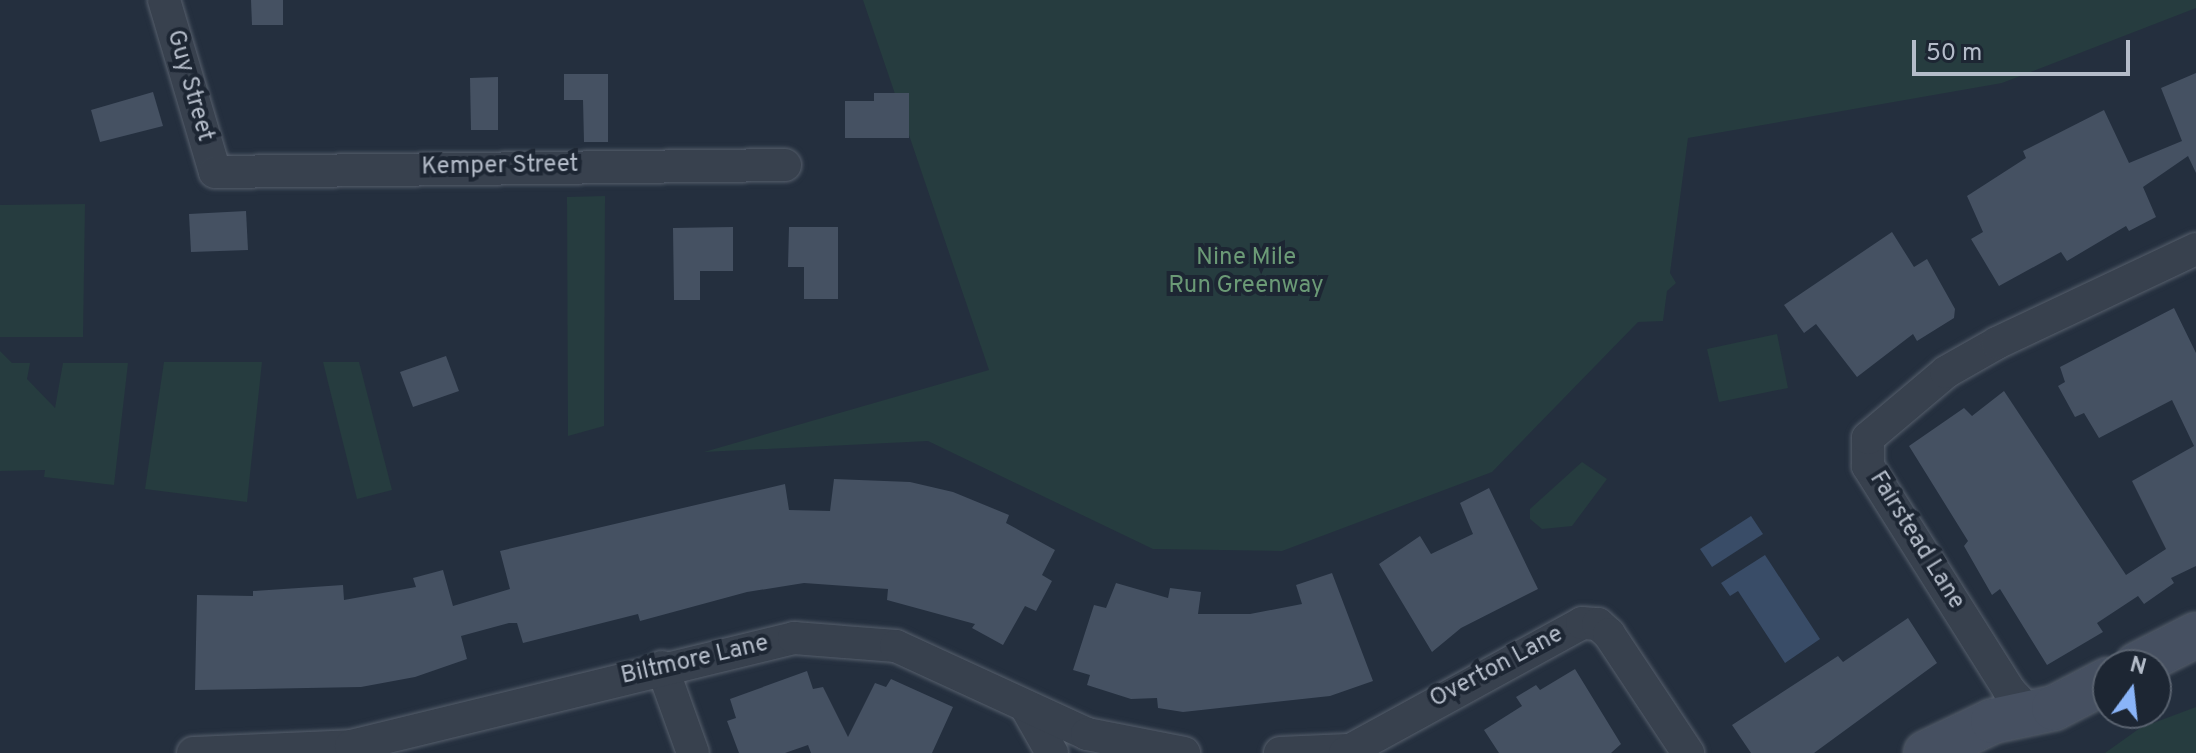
<!DOCTYPE html>
<style>
body{margin:0}
#map{position:relative;width:2196px;height:753px;overflow:hidden;background:#242f3e;font-family:Overpass,sans-serif}
div>[style]{position:absolute}
.green>*{inset:0;background:#263c3f}
.water>*{inset:0;background:#394c67}
.building>*{inset:0;background:#455162}
.roads{filter:drop-shadow(0 0 2px #565f6c) drop-shadow(0 0 2px #565f6c)}
.street>*{height:32px;margin:-16px;padding:0 16px;transform-origin:16px;border-radius:16px;background:#38414e}
.secondary>*{height:44px;margin:-22px;padding:0 22px;transform-origin:22px;border-radius:22px;background:#465061}
span{translate:-50% -50%;white-space:nowrap;text-align:center;line-height:1.15;-webkit-text-stroke:8px #1d2633;paint-order:stroke}
.street-label{font-size:24px;color:#b4bcc9}
.park-label{font-size:24px;color:#6b9a76}
.north{position:absolute;left:2092px;top:649px;width:80px;height:80px;box-sizing:border-box;background:#1d2633;border:2px solid #59626f;border-radius:50%;rotate:15deg;font-size:22px;font-weight:700;line-height:32px;text-align:center;color:#b4bcc9}
.north::after{content:'';display:block;margin:auto;width:28px;height:36px;background:#8ab4f8;clip-path:polygon(50% 0,100% 100%,50% 72%,0 100%)}
.scale{position:absolute;left:1912px;top:40px;width:218px;height:36px;box-sizing:border-box;border:4px solid #b4bcc9;border-top:0;padding-left:10px;font-size:24px;line-height:28px;white-space:nowrap;color:#b4bcc9;-webkit-text-stroke:6px #1d2633;paint-order:stroke}
</style>
<div id="map">
<div class="green">
<i style="clip-path:polygon(863px 0,2196px 0,2196px 8px,2002px 83px,1688px 138px,1670px 273px,1676px 283px,1667px 291px,1663px 321px,1638px 322px,1492px 472px,1282px 551px,1153px 549px,928px 441px,704px 452px,989px 370px)"></i>
<i style="clip-path:polygon(605px 196px,604px 426px,568px 436px,567px 197px)"></i>
<i style="clip-path:polygon(85px 204px,83px 337px,0 337px,0 205px)"></i>
<i style="clip-path:polygon(1777px 334px,1788px 388px,1719px 402px,1707px 349px)"></i>
<i style="clip-path:polygon(0 351px,12px 363px,30px 363px,27px 379px,55px 408px,63px 363px,128px 363px,114px 485px,44px 477px,45px 470px,0 471px)"></i>
<i style="clip-path:polygon(164px 362px,262px 362px,247px 502px,145px 489px)"></i>
<i style="clip-path:polygon(323px 362px,359px 362px,392px 490px,357px 499px)"></i>
<i style="clip-path:polygon(1582px 462px,1607px 479px,1572px 526px,1542px 529px,1530px 519px,1530px 509px)"></i>
<i style="clip-path:polygon(2196px 707px,2196px 753px,2105px 753px,2140px 728px)"></i>
</div>
<div class="water">
<i style="clip-path:polygon(1751px 516px,1763px 534px,1712px 567px,1700px 549px)"></i>
<i style="clip-path:polygon(1765px 555px,1820px 639px,1785px 663px,1738px 591px,1730px 596px,1721px 583px)"></i>
</div>
<div class="building">
<i style="clip-path:polygon(251px 0,283px 0,283px 25px,252px 25px)"></i>
<i style="clip-path:polygon(2196px 73px,2196px 173px,2188px 156px,2143px 187px,2156px 217px,2129px 231px,2126px 226px,2067px 261px,2061px 252px,1999px 286px,1971px 239px,1983px 232px,1967px 196px,2026px 158px,2023px 151px,2104px 110px,2129px 163px,2182px 141px,2161px 88px)"></i>
<i style="clip-path:polygon(564px 74px,608px 74px,608px 142px,584px 142px,583px 100px,564px 100px)"></i>
<i style="clip-path:polygon(498px 77px,498px 130px,471px 130px,470px 78px)"></i>
<i style="clip-path:polygon(153px 92px,163px 126px,100px 142px,91px 110px)"></i>
<i style="clip-path:polygon(874px 93px,909px 93px,909px 138px,845px 138px,845px 101px,874px 101px)"></i>
<i style="clip-path:polygon(246px 211px,248px 250px,191px 252px,189px 214px)"></i>
<i style="clip-path:polygon(733px 227px,733px 271px,700px 271px,700px 300px,674px 300px,673px 228px)"></i>
<i style="clip-path:polygon(789px 227px,838px 227px,838px 299px,804px 299px,804px 267px,788px 267px)"></i>
<i style="clip-path:polygon(1892px 232px,1914px 267px,1927px 259px,1955px 309px,1954px 318px,1917px 341px,1913px 334px,1857px 377px,1816px 324px,1804px 333px,1784px 305px)"></i>
<i style="clip-path:polygon(2174px 308px,2196px 353px,2196px 566px,2171px 578px,2174px 583px,2144px 604px,2138px 596px,2097px 623px,2103px 632px,2047px 665px,2000px 589px,1992px 595px,1964px 546px,1968px 541px,1909px 446px,1964px 408px,1972px 416px,2004px 391px,2126px 575px,2166px 549px,2132px 481px,2194px 446px,2172px 400px,2099px 438px,2084px 413px,2075px 417px,2058px 386px,2065px 382px,2060px 367px)"></i>
<i style="clip-path:polygon(446px 356px,459px 391px,413px 407px,400px 372px)"></i>
<i style="clip-path:polygon(834px 479px,910px 482px,953px 492px,1009px 515px,1006px 523px,1055px 550px,1042px 575px,1052px 581px,1036px 611px,1025px 606px,1003px 645px,972px 628px,975px 624px,887px 600px,888px 589px,804px 583px,747px 592px,640px 621px,638px 614px,523px 643px,517px 623px,509px 623px,461px 636px,467px 659px,415px 677px,361px 687px,195px 690px,197px 595px,253px 596px,253px 591px,343px 585px,344px 600px,416px 587px,413px 578px,443px 570px,453px 606px,510px 589px,500px 551px,785px 484px,789px 510px,830px 511px)"></i>
<i style="clip-path:polygon(1489px 488px,1538px 589px,1461px 628px,1432px 652px,1379px 564px,1420px 536px,1431px 554px,1473px 534px,1460px 503px)"></i>
<i style="clip-path:polygon(1332px 573px,1373px 681px,1330px 696px,1183px 712px,1158px 708px,1157px 698px,1131px 699px,1087px 685px,1090px 675px,1073px 670px,1094px 605px,1106px 608px,1116px 583px,1168px 598px,1170px 588px,1201px 592px,1198px 614px,1250px 614px,1302px 604px,1296px 585px)"></i>
<i style="clip-path:polygon(1908px 618px,1937px 663px,1814px 753px,1751px 753px,1732px 725px,1838px 656px,1843px 662px)"></i>
<i style="clip-path:polygon(1575px 669px,1621px 744px,1611px 753px,1499px 753px,1484px 730px,1522px 706px,1516px 697px,1536px 685px,1540px 690px)"></i>
<i style="clip-path:polygon(807px 671px,813px 689px,823px 687px,848px 737px,875px 683px,886px 687px,891px 679px,953px 707px,932px 753px,811px 753px,808px 745px,785px 753px,739px 753px,727px 721px,736px 718px,730px 699px)"></i>
</div>
<div class="roads">
<div class="street">
<i style="left:164px;top:0;width:179px;rotate:73.5deg"></i>
<i style="left:215px;top:172px;width:570px;rotate:-0.7deg"></i>
<i style="left:662px;top:667px;width:91px;rotate:70.2deg"></i>
<i style="left:1026px;top:707px;width:53px;rotate:60.5deg"></i>
<i style="left:2032px;top:715px;width:34px;rotate:-133deg"></i>
<i style="left:2009px;top:690px;width:265px;rotate:-122.2deg"></i>
<i style="left:1868px;top:466px;width:28px;rotate:-90deg"></i>
<i style="left:1868px;top:438px;width:102px;rotate:-40.2deg"></i>
<i style="left:1946px;top:372px;width:59px;rotate:-29.6deg"></i>
<i style="left:1997px;top:343px;width:220px;rotate:-25.3deg"></i>
<i style="left:193px;top:753px;width:158px;rotate:-2.5deg"></i>
<i style="left:351px;top:746px;width:456px;rotate:-13.7deg"></i>
<i style="left:794px;top:638px;width:102px;rotate:4.5deg"></i>
<i style="left:896px;top:646px;width:210px;rotate:24.7deg"></i>
<i style="left:1087px;top:734px;width:99px;rotate:11.1deg"></i>
<i style="left:1280px;top:753px;width:68px;rotate:-2.5deg"></i>
<i style="left:1345px;top:753px;width:270px;rotate:-28.7deg"></i>
<i style="left:1582px;top:623px;width:16px;rotate:4deg"></i>
<i style="left:1598px;top:624px;width:15px;rotate:42deg"></i>
<i style="left:1609px;top:634px;width:143px;rotate:56.4deg"></i>
</div>
<div class="secondary">
<i style="left:2137px;top:665px;width:66px;rotate:-27deg"></i>
<i style="left:1926px;top:753px;width:74px;rotate:-25.5deg"></i>
<i style="left:1993px;top:721px;width:62px;rotate:-12deg"></i>
<i style="left:2054px;top:708px;width:61px;rotate:-27.4deg"></i>
</div>
</div>
<div class="street-label">
<span style="left:189px;top:86px;rotate:74deg">Guy Street</span>
<span style="left:500px;top:167px;rotate:-1deg">Kemper Street</span>
<span style="left:1916px;top:541px;rotate:58deg">Fairstead Lane</span>
<span style="left:695px;top:661px;rotate:-13deg">Biltmore Lane</span>
<span style="left:1497px;top:668px;rotate:-28deg">Overton Lane</span>
</div>
<div class="park-label">
<span style="left:1246px;top:273px">Nine Mile<br>Run Greenway</span>
</div>
<div class="north">N</div>
<div class="scale">50 m</div>
</div>
